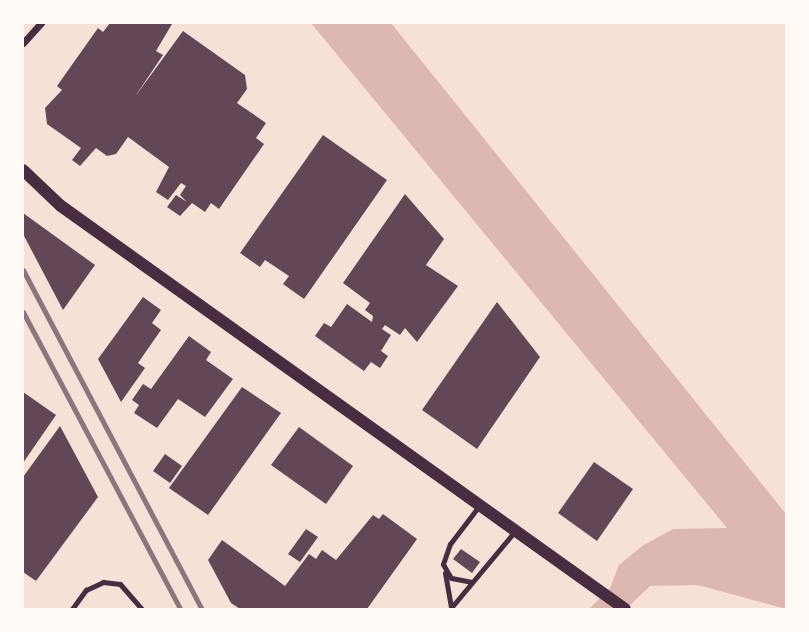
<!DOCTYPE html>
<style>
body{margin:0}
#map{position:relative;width:809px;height:632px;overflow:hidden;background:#f7e1d7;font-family:"PT Sans",sans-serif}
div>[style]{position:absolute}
.water>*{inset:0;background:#dcb8b0}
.building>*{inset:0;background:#644757}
.service>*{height:5px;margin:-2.5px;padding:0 2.5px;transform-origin:2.5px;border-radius:2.5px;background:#4a2c40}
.minor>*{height:7px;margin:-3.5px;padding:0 3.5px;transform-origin:3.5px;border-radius:3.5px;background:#4a2c40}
.tertiary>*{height:12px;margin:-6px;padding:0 6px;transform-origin:6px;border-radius:6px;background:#4a2c40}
.rail>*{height:5px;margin:-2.5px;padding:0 2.5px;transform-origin:2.5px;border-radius:2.5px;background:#8f747c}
span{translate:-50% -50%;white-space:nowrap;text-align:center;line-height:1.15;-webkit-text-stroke:5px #fffaf5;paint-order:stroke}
.frame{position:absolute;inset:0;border:24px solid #fffaf5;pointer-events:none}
</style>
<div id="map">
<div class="water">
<i style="clip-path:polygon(311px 23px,391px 23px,786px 514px,786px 609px,698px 585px,650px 586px,626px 609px,589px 609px,610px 588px,619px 565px,642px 546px,673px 529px,727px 528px)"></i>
</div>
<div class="building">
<i style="clip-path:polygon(110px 23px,172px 24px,156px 51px,163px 55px,134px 98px,183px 31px,245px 75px,247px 89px,237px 103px,266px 123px,256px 138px,264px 144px,219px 209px,211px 203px,205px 212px,192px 203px,180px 216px,167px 207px,176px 195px,187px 202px,180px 195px,186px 186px,181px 183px,168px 200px,156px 192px,169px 167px,128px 137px,116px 154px,107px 156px,96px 148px,80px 166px,72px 160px,81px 148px,47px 124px,45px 108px,62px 90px,57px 86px,98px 28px,103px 32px)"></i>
<i style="clip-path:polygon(323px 135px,387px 180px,304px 299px,283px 284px,289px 276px,265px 260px,260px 267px,240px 253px)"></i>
<i style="clip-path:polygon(405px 194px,444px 239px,426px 265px,458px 286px,417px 342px,405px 328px,400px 335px,385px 325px,382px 329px,391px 335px,381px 351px,388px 356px,380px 368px,371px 362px,364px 371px,315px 336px,324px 323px,331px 327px,347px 304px,372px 322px,373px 316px,365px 310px,370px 303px,343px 283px)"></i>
<i style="clip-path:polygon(23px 213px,95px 265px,63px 310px,23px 234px)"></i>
<i style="clip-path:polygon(143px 297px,161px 310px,152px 323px,161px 330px,138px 363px,145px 368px,121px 402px,98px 359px)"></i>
<i style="clip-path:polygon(497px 302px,540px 357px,477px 449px,422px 410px)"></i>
<i style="clip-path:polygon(189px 336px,211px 352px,206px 360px,233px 379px,205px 417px,178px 399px,157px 428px,134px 413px,139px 405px,132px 400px,143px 384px,151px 389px)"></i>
<i style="clip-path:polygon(242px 387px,281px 413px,208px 515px,169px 488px)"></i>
<i style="clip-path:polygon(23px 392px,56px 415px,23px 463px)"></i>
<i style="clip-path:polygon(60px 426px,98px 497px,36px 581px,23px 572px,23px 477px)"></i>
<i style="clip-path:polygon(299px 427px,353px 466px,326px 504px,271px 465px)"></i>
<i style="clip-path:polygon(165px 454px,182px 466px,170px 483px,153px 471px)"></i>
<i style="clip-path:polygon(594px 462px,633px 489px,597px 541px,558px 513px)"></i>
<i style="clip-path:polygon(383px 514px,417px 539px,367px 609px,240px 609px,231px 603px,208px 560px,222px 540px,285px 586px,309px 554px,316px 559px,322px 550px,336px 560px,373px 515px,379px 519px)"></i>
<i style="clip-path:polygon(306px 529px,318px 537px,300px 562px,288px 554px)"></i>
<i style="clip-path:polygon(461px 549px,480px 562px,472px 573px,453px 559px)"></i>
</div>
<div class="service">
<i style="left:445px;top:573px;width:36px;rotate:80deg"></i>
<i style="left:472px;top:582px;width:21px;rotate:-169deg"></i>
<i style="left:451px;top:578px;width:16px;rotate:-120deg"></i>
<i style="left:443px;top:564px;width:21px;rotate:-71deg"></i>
<i style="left:450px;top:544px;width:48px;rotate:-52.7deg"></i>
<i style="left:72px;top:609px;width:24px;rotate:-54deg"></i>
<i style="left:86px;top:590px;width:19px;rotate:-25deg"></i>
<i style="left:103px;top:582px;width:17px;rotate:7deg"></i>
<i style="left:120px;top:584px;width:33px;rotate:49deg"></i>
<i style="left:450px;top:609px;width:102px;rotate:-50.2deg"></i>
</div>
<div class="minor">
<i style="left:23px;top:43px;width:27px;rotate:-48deg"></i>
</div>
<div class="tertiary">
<i style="left:23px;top:170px;width:52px;rotate:43.5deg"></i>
<i style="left:61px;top:206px;width:693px;rotate:35.55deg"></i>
</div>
<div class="rail">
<i style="left:23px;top:270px;width:383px;rotate:62.2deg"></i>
<i style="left:23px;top:312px;width:336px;rotate:62.1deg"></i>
</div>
<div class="frame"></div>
</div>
